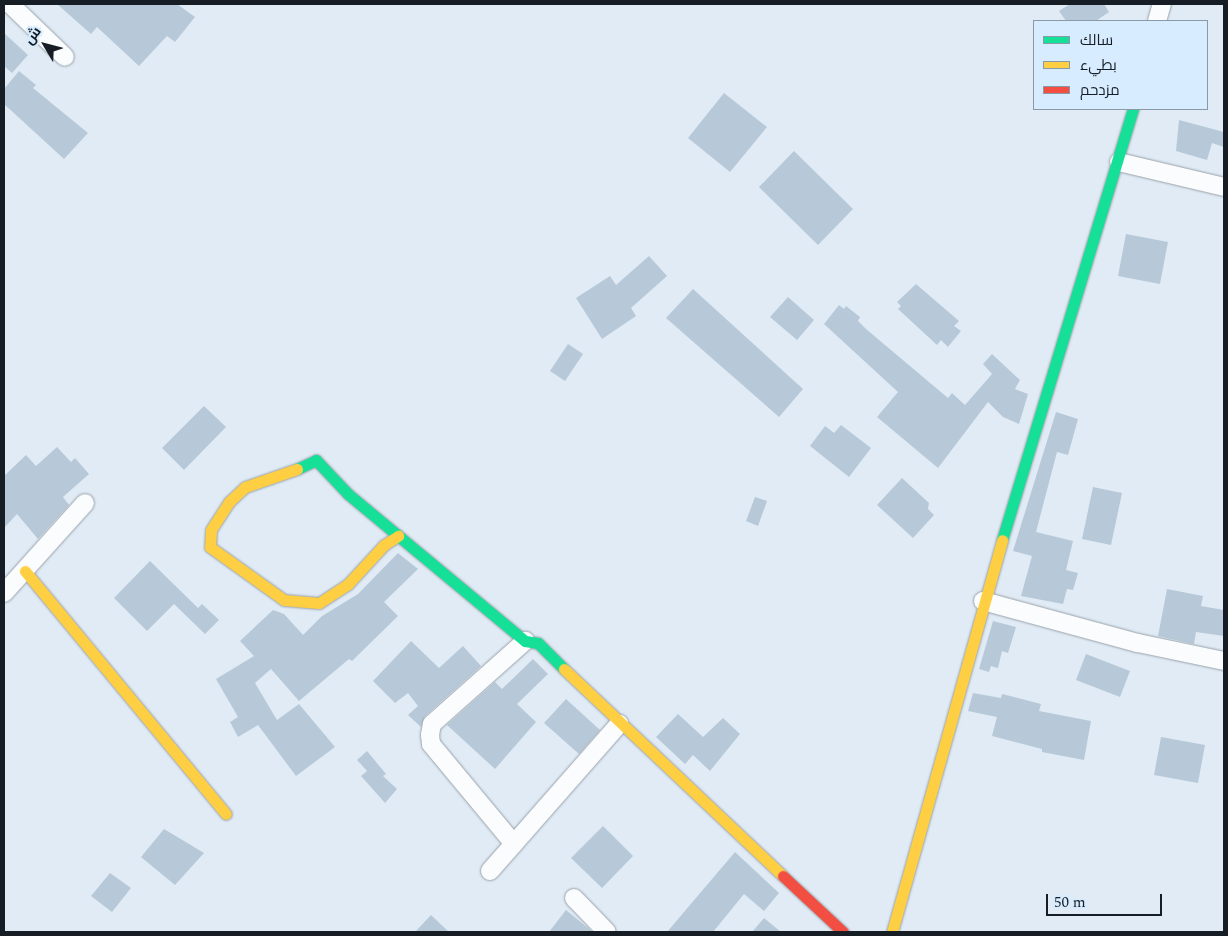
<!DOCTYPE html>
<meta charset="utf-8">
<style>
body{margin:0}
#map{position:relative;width:1228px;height:936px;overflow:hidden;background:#e0ebf5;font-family:Spectral,Cairo,serif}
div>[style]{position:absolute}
.building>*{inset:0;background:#b7c9d8}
.roads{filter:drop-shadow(0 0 1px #9aa2aa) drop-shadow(0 0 1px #9aa2aa)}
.street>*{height:18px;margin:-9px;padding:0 9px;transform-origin:9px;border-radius:9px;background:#fafcfe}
.fast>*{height:11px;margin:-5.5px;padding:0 5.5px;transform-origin:5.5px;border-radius:5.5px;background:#16e098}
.slow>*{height:11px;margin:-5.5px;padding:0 5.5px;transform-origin:5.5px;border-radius:5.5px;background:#ffcf43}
.jam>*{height:11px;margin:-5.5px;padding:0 5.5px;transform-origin:5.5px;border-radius:5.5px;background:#f24e42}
span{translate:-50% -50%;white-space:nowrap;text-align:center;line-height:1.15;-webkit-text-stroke:4px #d7ecfe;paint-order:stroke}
.frame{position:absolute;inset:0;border:5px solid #161d24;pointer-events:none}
.legend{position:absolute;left:1033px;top:20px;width:175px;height:90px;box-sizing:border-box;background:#d7ecfe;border:1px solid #8a99a7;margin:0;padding:6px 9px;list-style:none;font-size:15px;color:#161d24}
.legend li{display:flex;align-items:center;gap:10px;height:25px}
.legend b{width:25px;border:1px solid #8a99a7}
.north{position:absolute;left:20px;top:20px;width:50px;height:50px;-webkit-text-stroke:4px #d7ecfe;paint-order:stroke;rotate:307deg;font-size:14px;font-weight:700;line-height:20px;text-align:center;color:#161d24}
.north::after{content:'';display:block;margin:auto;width:18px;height:22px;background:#161d24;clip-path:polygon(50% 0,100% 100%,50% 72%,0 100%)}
.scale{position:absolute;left:1046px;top:894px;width:116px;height:22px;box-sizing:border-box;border:2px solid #161d24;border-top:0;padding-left:6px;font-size:15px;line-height:18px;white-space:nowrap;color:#161d24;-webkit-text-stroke:4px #d7ecfe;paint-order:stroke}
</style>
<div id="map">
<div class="building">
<i style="clip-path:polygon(57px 4px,177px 4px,195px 17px,175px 42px,167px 36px,139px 66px,97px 27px,91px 34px)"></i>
<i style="clip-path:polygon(1070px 4px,1104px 4px,1109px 12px,1096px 21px,1066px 21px,1059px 11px)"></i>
<i style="clip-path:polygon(4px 33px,28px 55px,12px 73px,4px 66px)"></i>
<i style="clip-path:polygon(19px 71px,36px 85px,33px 88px,88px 133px,64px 159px,4px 104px,4px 89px)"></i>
<i style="clip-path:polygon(724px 93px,767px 127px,730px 172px,688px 138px)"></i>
<i style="clip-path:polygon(1179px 120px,1224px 132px,1224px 147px,1212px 143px,1207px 160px,1176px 151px)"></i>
<i style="clip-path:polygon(794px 151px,853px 209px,818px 245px,759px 187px)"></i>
<i style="clip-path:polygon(1126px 234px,1168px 242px,1160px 284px,1118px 276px)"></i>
<i style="clip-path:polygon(649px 256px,667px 276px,631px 308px,636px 316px,602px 339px,576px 298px,610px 276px,616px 285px)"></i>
<i style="clip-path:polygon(916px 284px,959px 321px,954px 326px,961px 331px,948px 347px,941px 340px,937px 345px,898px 309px,901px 306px,897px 302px)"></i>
<i style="clip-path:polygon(693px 289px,803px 389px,779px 417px,666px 318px)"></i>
<i style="clip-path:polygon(788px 297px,814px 320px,797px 340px,770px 317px)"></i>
<i style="clip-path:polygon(839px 305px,844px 309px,846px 306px,860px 317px,858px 321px,866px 329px,948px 398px,952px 393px,965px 405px,992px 374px,983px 364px,992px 354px,1020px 380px,1015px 389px,1028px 394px,1019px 424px,1003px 417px,988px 402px,938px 468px,877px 417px,898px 392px,824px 324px)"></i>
<i style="clip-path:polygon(568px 344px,583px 354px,565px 381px,550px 371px)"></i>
<i style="clip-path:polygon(204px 406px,226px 427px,184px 470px,162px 448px)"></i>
<i style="clip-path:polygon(1056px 412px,1078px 419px,1068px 455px,1057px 452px,1036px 532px,1073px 541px,1066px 570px,1078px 573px,1073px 590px,1067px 589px,1063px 604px,1021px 596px,1032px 556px,1013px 551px)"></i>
<i style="clip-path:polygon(841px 425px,871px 448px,849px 477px,810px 446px,825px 426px,834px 433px)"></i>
<i style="clip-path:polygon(57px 447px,71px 462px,75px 458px,89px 474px,63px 497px,69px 505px,38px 539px,17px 514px,4px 528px,4px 476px,26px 455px,36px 466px)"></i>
<i style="clip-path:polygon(902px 478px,929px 503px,928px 509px,934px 515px,913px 538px,877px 505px)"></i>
<i style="clip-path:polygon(1093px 487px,1122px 493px,1111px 545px,1082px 539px)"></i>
<i style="clip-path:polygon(755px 497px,767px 501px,758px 526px,746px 521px)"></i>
<i style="clip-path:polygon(398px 553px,418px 569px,384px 602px,398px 616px,352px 661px,349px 659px,299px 701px,271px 669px,255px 683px,277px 720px,299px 704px,335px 747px,296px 776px,258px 725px,238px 737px,230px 722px,238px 717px,216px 679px,254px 656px,240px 641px,273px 610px,284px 614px,303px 635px,322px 616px,358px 594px)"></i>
<i style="clip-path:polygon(150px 561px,198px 608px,202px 604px,219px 620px,205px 634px,174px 604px,147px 631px,114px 598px)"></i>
<i style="clip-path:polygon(1167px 589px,1203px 596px,1201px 606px,1224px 610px,1224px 636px,1196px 632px,1194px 644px,1158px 636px)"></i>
<i style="clip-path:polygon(993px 621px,1016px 627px,1008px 653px,1002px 651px,998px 668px,991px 666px,989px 672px,979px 669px)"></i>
<i style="clip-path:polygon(411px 641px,439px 668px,463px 646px,481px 666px,425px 716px,421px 727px,408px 715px,418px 706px,408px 693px,395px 703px,373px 681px)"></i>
<i style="clip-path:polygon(1086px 654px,1130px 671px,1120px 697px,1076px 680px)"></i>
<i style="clip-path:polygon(533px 659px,548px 674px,517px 704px,536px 722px,495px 769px,447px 725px,495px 682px,502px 689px)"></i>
<i style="clip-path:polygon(973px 693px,1001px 698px,1002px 694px,1041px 704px,1039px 711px,1091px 721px,1084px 760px,1042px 752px,1042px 749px,992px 736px,997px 717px,968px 711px)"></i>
<i style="clip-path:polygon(566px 699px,600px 730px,579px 754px,544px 723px)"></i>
<i style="clip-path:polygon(678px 714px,703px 737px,723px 718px,740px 734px,710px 771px,693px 755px,685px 764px,656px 737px)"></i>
<i style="clip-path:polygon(1161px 737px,1205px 745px,1198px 783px,1154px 775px)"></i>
<i style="clip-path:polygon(367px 751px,386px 774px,383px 776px,397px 789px,385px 803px,361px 776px,367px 771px,357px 760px)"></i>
<i style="clip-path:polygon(603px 826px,633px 856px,602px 888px,571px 858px)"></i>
<i style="clip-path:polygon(164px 829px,204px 853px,175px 885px,141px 857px)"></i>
<i style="clip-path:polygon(735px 852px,779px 893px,764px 911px,744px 894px,713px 932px,667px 932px)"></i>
<i style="clip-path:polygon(110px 873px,131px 888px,112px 912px,91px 896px)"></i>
<i style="clip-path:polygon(566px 910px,588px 928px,592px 932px,549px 932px)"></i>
<i style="clip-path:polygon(431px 915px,449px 932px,415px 932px)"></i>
<i style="clip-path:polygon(764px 918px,781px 932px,752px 932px)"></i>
</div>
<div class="roads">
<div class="street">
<i style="left:10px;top:4px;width:76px;rotate:43.9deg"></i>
<i style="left:1157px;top:21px;width:18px;rotate:-74deg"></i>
<i style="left:1119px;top:162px;width:108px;rotate:13.4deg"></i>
<i style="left:4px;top:593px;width:121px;rotate:-48deg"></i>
<i style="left:983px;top:601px;width:161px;rotate:15.2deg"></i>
<i style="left:1138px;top:643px;width:88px;rotate:11.8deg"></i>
<i style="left:514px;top:844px;width:130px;rotate:-129.7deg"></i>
<i style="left:431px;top:744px;width:9px;rotate:-96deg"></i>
<i style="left:430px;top:735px;width:11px;rotate:-80deg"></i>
<i style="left:432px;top:724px;width:125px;rotate:-41.7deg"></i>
<i style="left:490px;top:871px;width:196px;rotate:-48.7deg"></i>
<i style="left:574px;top:898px;width:47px;rotate:45.9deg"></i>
</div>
<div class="fast">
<i style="left:297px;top:469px;width:21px;rotate:-25deg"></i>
<i style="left:316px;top:460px;width:47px;rotate:46.7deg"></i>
<i style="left:348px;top:494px;width:230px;rotate:39.7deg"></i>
<i style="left:525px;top:641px;width:13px;rotate:9deg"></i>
<i style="left:538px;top:643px;width:37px;rotate:45deg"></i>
<i style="left:1002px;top:540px;width:450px;rotate:-73.1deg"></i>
</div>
<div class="slow">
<i style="left:297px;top:469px;width:55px;rotate:160.9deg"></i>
<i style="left:245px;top:487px;width:22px;rotate:137deg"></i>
<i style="left:229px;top:502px;width:33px;rotate:123deg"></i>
<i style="left:211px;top:530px;width:17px;rotate:93deg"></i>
<i style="left:210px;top:547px;width:91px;rotate:35.6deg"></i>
<i style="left:284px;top:600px;width:35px;rotate:5deg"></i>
<i style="left:319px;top:603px;width:35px;rotate:-33deg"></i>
<i style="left:348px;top:584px;width:53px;rotate:-47.3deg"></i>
<i style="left:384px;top:545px;width:17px;rotate:-33deg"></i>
<i style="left:25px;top:571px;width:315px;rotate:50.4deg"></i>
<i style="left:564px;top:669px;width:301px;rotate:43.4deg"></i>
<i style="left:892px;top:932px;width:407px;rotate:-74.3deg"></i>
</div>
<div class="jam">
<i style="left:783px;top:876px;width:82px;rotate:43deg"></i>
</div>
</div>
<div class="frame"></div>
<ul class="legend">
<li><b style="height:6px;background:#16e098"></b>سالك</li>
<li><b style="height:6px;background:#ffcf43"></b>بطيء</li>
<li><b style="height:6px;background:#f24e42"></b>مزدحم</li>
</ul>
<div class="north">ش</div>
<div class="scale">50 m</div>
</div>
